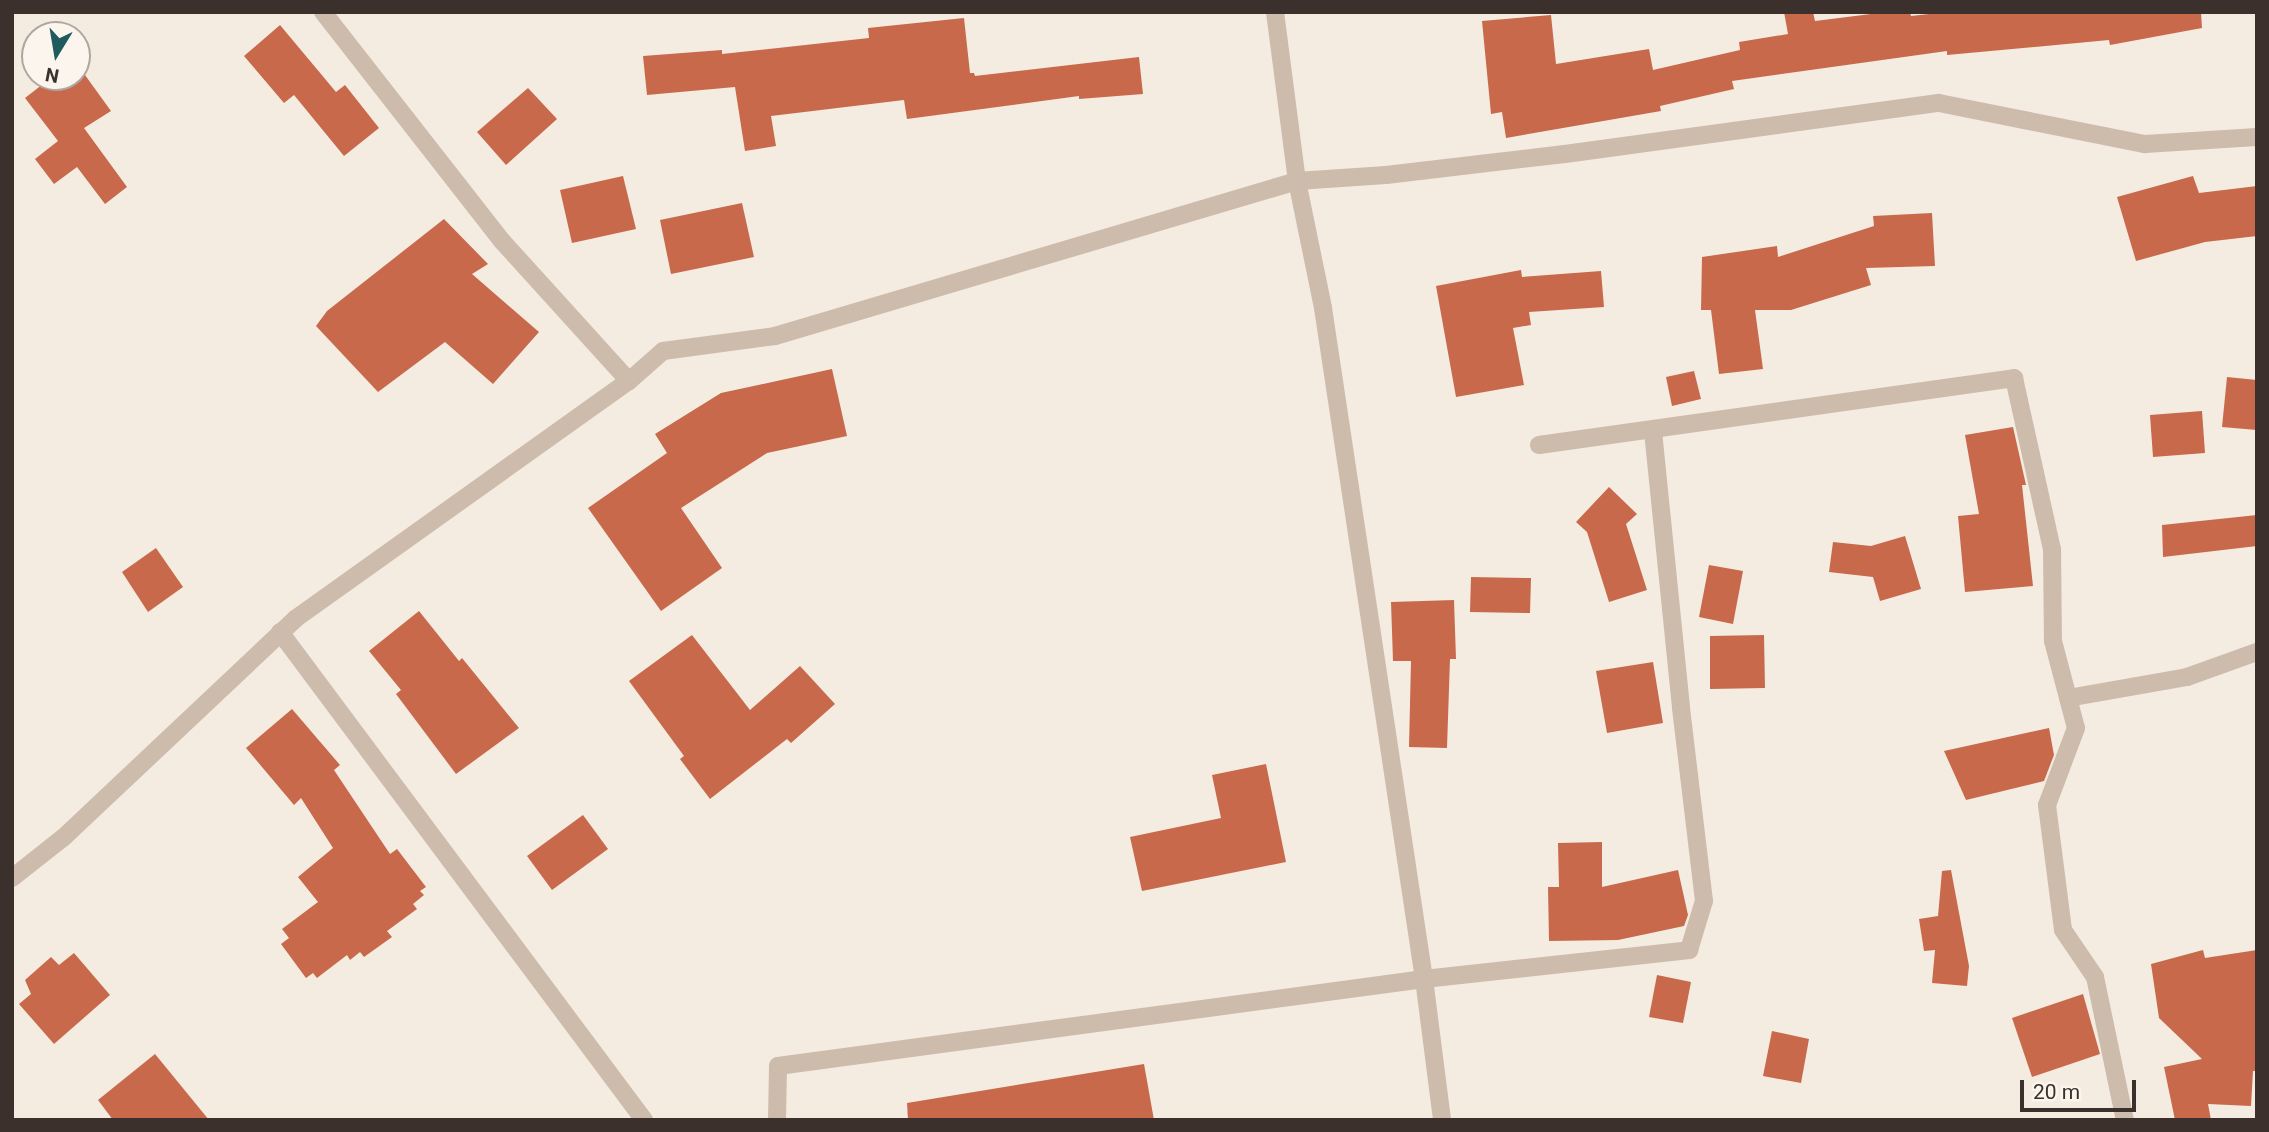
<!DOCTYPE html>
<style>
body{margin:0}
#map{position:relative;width:2269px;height:1132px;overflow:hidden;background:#f4ebe1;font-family:Roboto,sans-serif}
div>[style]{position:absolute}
.building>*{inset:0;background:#c8694b}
.minor>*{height:18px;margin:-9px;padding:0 9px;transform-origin:9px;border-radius:9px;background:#cdbbac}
span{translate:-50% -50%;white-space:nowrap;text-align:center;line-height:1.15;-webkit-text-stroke:6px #fbf5ee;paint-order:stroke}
.frame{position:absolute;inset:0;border:14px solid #3b302b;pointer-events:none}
.north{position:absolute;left:21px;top:21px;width:70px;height:70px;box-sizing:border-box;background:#fbf5ee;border:2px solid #aea6a0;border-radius:50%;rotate:191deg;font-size:19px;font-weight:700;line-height:28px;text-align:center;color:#3b302b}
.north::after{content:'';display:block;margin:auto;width:24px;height:32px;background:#1f5a5e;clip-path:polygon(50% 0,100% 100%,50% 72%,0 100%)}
.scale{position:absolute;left:2020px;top:1080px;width:116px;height:32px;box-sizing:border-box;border:4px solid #3b302b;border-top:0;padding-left:9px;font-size:21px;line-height:24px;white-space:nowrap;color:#3b302b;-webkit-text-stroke:5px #fbf5ee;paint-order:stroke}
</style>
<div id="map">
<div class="building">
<i style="clip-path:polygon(1784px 12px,1813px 12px,1815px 21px,1887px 12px,1910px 12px,1911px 16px,1947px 12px,2201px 12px,2202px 28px,2110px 45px,2109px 40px,1947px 55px,1947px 51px,1732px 81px,1734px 89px,1660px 106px,1661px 111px,1506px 138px,1502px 112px,1491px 114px,1482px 21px,1551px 15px,1556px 64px,1649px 49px,1653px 70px,1740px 50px,1739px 42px,1788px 34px)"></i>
<i style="clip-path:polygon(964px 18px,970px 73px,974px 73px,975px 76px,1139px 57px,1143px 94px,1079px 99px,1079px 96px,907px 119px,904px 100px,771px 116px,776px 146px,745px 151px,735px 87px,647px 95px,643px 56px,722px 50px,722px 54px,869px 38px,868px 28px)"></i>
<i style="clip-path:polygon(280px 25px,336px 92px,345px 85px,379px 128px,344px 156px,294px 95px,284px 103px,244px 56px)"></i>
<i style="clip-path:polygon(77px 64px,111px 111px,84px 128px,127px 187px,105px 204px,77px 167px,54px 184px,35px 159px,58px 141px,25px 98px,52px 77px,77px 77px)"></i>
<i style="clip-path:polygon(528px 88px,557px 119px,506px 165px,477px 132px)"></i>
<i style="clip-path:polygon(623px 176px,636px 229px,572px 243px,560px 190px)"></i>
<i style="clip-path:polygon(2193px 176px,2199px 193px,2257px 186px,2257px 236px,2205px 242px,2136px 261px,2117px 197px)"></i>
<i style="clip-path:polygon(742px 203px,754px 257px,671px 274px,660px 220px)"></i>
<i style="clip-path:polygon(1932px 213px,1935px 266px,1866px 268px,1871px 285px,1791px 310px,1755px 310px,1763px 369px,1719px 374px,1711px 310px,1701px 310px,1702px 257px,1777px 246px,1778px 257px,1874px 226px,1873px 216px)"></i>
<i style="clip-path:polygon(444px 219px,488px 264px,472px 274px,539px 332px,493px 384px,445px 342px,378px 392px,316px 326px,327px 311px)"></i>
<i style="clip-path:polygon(1521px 270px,1522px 277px,1601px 271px,1604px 307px,1529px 312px,1531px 325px,1513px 328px,1524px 385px,1456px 397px,1436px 286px)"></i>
<i style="clip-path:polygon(832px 369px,847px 436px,767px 453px,681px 508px,722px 568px,661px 611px,588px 508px,667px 453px,655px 434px,721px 393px)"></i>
<i style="clip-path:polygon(1694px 371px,1701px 399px,1672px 406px,1666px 377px)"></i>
<i style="clip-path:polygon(2227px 377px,2257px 380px,2257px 430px,2222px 427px)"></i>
<i style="clip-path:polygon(2202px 411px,2205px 453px,2153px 457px,2150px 415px)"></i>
<i style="clip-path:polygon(2013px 427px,2026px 485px,2022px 485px,2033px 586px,1965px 592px,1958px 516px,1979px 514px,1965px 435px)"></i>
<i style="clip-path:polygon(1609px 487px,1637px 514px,1626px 524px,1647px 590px,1609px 602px,1587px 532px,1576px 522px)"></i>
<i style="clip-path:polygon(2257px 515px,2257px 546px,2163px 557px,2162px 525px)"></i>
<i style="clip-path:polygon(1905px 536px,1921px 589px,1880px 601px,1873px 577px,1829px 572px,1833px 542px,1871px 546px)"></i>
<i style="clip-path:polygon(156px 548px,183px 587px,148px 612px,122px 572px)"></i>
<i style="clip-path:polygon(1709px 565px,1743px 571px,1733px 624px,1699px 617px)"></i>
<i style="clip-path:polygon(1471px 577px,1531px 578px,1530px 613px,1470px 612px)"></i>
<i style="clip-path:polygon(1454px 600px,1456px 659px,1450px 659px,1447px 748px,1409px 747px,1411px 661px,1393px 661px,1391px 602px)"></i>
<i style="clip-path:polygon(419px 611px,459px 661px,462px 658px,519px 728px,456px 774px,396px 694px,401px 690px,369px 651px)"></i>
<i style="clip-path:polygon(692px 635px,750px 710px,800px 666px,835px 704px,791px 743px,787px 739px,710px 799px,680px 759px,684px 756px,629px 681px)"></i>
<i style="clip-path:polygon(1764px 635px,1765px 688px,1710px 689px,1710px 636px)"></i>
<i style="clip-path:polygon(1653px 662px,1663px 723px,1607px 733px,1596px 671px)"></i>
<i style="clip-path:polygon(292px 709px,340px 765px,334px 770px,390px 854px,397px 849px,426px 887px,420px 891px,424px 895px,413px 904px,417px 909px,387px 931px,392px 937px,364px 957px,360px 952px,350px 960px,347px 955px,317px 978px,313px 973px,306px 978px,281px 944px,289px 938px,282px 929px,318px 902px,298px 877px,333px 848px,301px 798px,294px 805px,246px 748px)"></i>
<i style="clip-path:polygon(2049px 728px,2054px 755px,2044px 781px,1966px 800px,1944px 751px)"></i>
<i style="clip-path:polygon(1266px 764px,1286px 862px,1142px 891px,1130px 837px,1221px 818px,1212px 775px)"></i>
<i style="clip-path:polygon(583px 815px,608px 849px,552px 890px,527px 856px)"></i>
<i style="clip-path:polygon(1602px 842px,1602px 887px,1678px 870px,1688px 915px,1684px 926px,1618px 940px,1549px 941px,1548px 887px,1559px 887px,1558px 843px)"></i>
<i style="clip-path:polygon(1951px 870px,1969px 966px,1967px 986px,1932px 983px,1935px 950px,1924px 951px,1919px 919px,1938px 916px,1942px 871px)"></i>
<i style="clip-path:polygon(2203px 950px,2205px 958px,2257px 950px,2257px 1071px,2253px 1071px,2251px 1106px,2208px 1104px,2211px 1120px,2175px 1120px,2164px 1067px,2202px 1059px,2159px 1018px,2151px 964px)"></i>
<i style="clip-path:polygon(74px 953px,110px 995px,54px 1044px,19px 1004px,31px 994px,25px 980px,51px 957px,59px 965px)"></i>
<i style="clip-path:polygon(1657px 975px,1691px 982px,1683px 1023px,1649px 1017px)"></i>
<i style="clip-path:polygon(2083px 994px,2100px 1054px,2032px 1077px,2012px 1018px)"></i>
<i style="clip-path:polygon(1772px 1031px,1809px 1039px,1801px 1083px,1763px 1076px)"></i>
<i style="clip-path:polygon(155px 1054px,209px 1120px,113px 1120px,98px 1100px)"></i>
<i style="clip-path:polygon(1144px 1064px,1154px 1120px,908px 1120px,907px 1103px)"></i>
</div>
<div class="minor">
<i style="left:323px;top:12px;width:291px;rotate:52deg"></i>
<i style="left:502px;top:241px;width:189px;rotate:47.8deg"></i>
<i style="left:1275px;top:12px;width:170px;rotate:82.6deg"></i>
<i style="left:1297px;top:181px;width:130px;rotate:78.4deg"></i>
<i style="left:1323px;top:308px;width:679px;rotate:81.44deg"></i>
<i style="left:1424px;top:979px;width:142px;rotate:82.7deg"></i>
<i style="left:1539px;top:445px;width:480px;rotate:-8deg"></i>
<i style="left:2014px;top:378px;width:175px;rotate:77.5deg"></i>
<i style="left:2052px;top:549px;width:92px;rotate:89.4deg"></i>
<i style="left:2053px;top:641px;width:90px;rotate:75.2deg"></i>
<i style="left:2076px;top:728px;width:82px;rotate:110.6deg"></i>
<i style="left:2047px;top:805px;width:126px;rotate:82.7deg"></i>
<i style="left:2063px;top:930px;width:57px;rotate:55.8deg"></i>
<i style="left:2095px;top:977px;width:146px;rotate:78.2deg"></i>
<i style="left:280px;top:632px;width:609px;rotate:53.28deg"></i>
<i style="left:2068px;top:698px;width:121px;rotate:-10deg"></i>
<i style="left:2187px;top:677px;width:74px;rotate:-19.7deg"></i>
<i style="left:12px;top:878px;width:66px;rotate:-38.3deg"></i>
<i style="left:64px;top:837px;width:318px;rotate:-43.3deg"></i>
<i style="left:295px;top:619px;width:410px;rotate:-35.5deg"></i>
<i style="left:629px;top:381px;width:45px;rotate:-41.4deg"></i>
<i style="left:663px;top:351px;width:113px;rotate:-7.6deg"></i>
<i style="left:775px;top:336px;width:545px;rotate:-16.54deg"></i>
<i style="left:1297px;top:181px;width:89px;rotate:-3.9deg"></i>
<i style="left:1386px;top:175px;width:180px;rotate:-6.7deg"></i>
<i style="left:1565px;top:154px;width:377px;rotate:-7.8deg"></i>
<i style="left:1939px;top:103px;width:210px;rotate:11.3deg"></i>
<i style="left:2145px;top:144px;width:112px;rotate:-3.6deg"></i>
<i style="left:777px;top:1120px;width:54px;rotate:-88.9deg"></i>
<i style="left:778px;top:1066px;width:652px;rotate:-7.67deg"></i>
<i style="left:1424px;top:979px;width:267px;rotate:-6.2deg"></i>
<i style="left:1689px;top:950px;width:51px;rotate:-73deg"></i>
<i style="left:1704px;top:901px;width:195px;rotate:-96.8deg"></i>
<i style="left:1681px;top:707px;width:279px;rotate:-95.8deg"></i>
</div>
<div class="frame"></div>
<div class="north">N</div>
<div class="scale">20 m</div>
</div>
